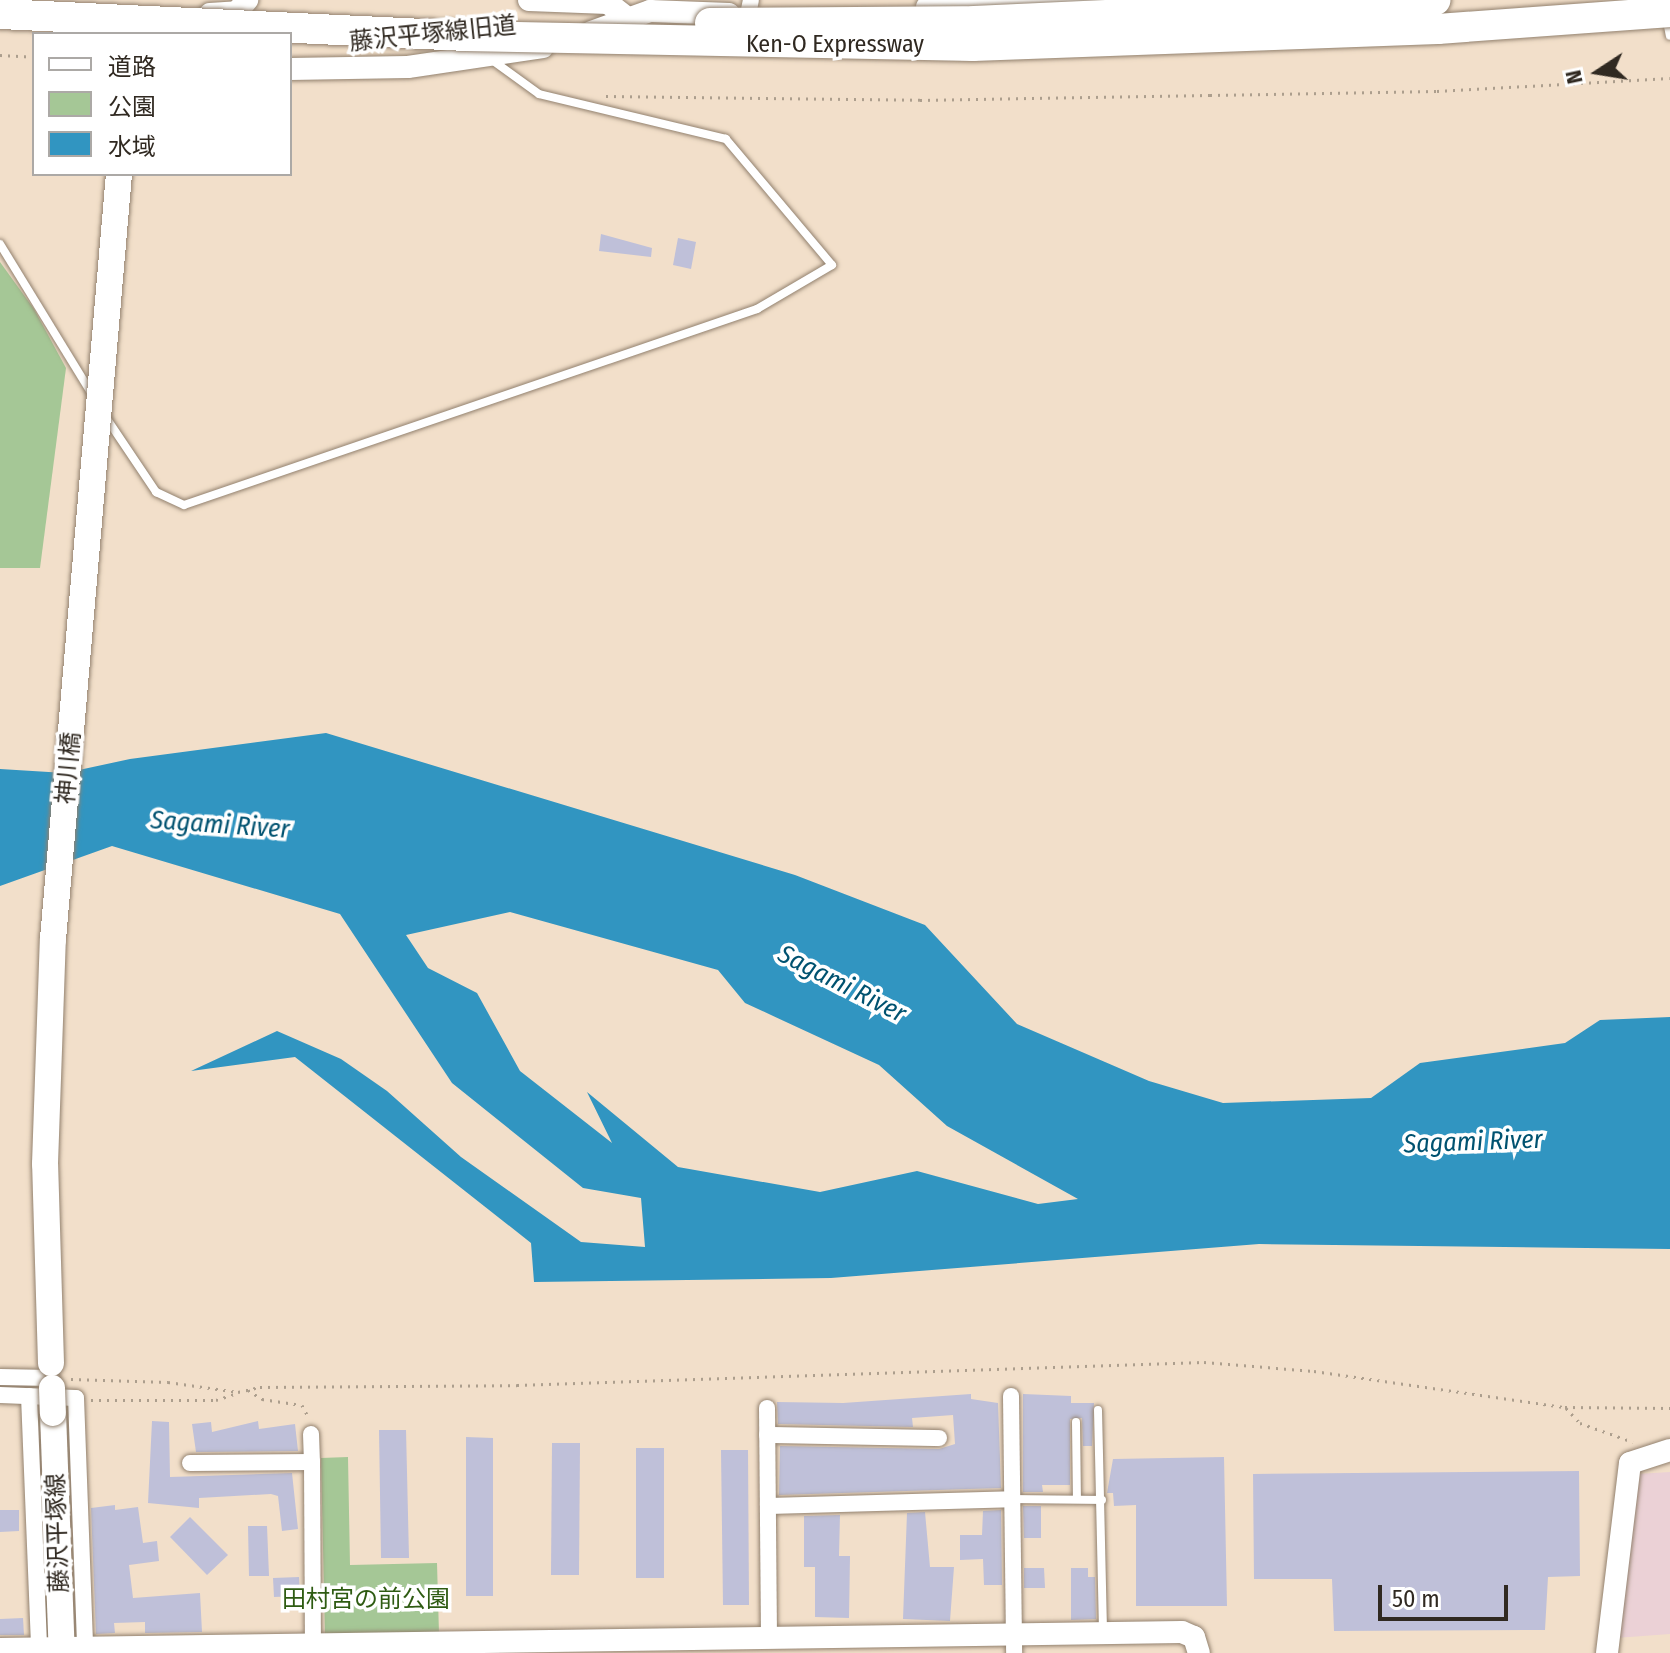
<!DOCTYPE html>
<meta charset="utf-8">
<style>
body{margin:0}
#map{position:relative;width:1670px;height:1653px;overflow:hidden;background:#f2dfca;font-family:"Fira Sans Condensed","Noto Sans JP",sans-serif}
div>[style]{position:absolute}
.industrial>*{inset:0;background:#ebd1d6}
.green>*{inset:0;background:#a5c796}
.water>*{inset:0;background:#3195c1}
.building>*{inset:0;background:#bfc0d9}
.path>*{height:3px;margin-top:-1.5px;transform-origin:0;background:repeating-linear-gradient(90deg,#ac9e8d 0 2px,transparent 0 8px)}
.roads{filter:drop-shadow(0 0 2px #92816e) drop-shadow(0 0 2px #92816e)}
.lane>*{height:8px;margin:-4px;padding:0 4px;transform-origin:4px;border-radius:4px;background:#fff}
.street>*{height:16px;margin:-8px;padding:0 8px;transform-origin:8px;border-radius:8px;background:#fff}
.secondary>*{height:22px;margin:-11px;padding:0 11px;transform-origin:11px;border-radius:11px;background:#fff}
.primary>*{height:26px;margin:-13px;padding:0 13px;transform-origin:13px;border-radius:13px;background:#fff}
.bridges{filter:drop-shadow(0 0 2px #92816e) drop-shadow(0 0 2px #92816e)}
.primary-bridge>*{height:26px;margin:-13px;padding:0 13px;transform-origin:13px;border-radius:13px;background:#fff}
.highway-bridge>*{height:30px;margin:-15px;padding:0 15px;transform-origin:15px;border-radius:15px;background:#fff}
span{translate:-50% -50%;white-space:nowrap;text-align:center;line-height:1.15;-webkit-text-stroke:7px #fff;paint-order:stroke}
.street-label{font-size:24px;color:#302921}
.park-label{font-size:24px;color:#2e5b12}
.water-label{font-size:26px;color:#005270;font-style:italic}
.legend{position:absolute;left:32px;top:32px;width:260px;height:144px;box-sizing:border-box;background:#fff;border:2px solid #aca9a6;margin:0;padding:10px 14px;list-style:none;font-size:24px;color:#302921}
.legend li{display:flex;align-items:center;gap:16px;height:40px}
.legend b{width:40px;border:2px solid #aca9a6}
.north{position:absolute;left:1558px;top:32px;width:80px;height:80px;-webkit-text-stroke:6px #fff;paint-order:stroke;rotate:258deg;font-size:22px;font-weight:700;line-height:32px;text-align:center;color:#302921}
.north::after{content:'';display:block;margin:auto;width:28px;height:36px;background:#302921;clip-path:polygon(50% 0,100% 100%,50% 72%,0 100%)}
.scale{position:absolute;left:1378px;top:1585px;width:130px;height:36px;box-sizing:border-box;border:4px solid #302921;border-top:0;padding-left:10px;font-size:24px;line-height:28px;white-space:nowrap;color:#302921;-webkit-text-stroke:6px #fff;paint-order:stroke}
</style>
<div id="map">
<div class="industrial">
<i style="clip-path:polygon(1670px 1472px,1670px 1634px,1616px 1638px,1636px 1474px)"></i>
</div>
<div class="green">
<i style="clip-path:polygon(0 262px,34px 309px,66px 368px,40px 568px,0 568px)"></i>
<i style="clip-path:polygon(348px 1457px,350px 1565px,437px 1563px,439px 1634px,325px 1637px,321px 1458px)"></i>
</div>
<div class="water">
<i style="clip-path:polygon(evenodd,326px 733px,795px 875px,925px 925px,1017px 1024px,1149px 1081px,1223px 1103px,1371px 1098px,1420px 1063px,1565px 1043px,1600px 1020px,1670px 1017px,1670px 1249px,1259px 1244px,831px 1278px,534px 1282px,531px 1243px,295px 1057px,191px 1071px,277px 1031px,341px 1059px,387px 1091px,461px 1157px,581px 1242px,645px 1247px,641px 1198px,583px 1188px,452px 1083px,340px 914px,112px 846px,0 886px,0 769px,65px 773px,130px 759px,326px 733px,510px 912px,718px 970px,745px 1003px,879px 1065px,947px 1126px,1078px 1199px,1038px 1204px,917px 1171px,820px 1192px,678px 1167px,587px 1092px,612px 1143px,520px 1071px,477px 993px,428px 968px,406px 935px,510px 912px)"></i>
</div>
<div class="building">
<i style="clip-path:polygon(601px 234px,652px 248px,651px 257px,599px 251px)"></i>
<i style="clip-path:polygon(678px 238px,696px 242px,691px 269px,673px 265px)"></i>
<i style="clip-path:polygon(971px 1394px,971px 1399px,998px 1403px,1001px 1488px,779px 1495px,780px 1446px,939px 1449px,955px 1444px,953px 1415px,912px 1418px,913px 1427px,778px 1424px,777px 1402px,843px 1403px)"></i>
<i style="clip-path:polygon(1023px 1394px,1071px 1396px,1071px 1403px,1094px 1403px,1092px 1446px,1083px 1446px,1082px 1418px,1070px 1419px,1070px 1485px,1042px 1485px,1043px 1492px,1023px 1492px)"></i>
<i style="clip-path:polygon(152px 1421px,169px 1422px,170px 1477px,292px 1473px,298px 1529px,282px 1531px,278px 1496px,271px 1494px,199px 1498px,199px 1508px,148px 1503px)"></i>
<i style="clip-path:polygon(258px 1421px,259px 1429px,295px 1424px,298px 1451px,196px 1452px,192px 1424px,211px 1422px,212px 1432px)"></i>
<i style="clip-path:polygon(379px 1430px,406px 1430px,409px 1558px,381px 1558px)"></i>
<i style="clip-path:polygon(466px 1437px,493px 1438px,493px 1596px,466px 1596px)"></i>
<i style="clip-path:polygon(552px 1443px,580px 1443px,579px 1575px,551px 1575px)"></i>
<i style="clip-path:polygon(636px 1448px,664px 1448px,664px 1578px,636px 1578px)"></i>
<i style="clip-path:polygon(721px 1450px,748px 1450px,749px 1605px,723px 1605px)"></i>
<i style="clip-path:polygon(1224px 1457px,1227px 1606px,1136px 1606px,1136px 1505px,1114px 1506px,1113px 1493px,1107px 1493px,1113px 1459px)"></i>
<i style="clip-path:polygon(1579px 1471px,1580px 1576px,1548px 1577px,1545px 1630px,1334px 1631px,1332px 1579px,1254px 1579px,1253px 1474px)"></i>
<i style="clip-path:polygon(115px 1505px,115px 1510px,138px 1507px,143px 1543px,157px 1541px,159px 1561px,129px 1565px,133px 1598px,200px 1593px,202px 1632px,145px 1633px,145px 1622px,114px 1623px,115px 1633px,96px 1634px,91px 1508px)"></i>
<i style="clip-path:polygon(1023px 1506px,1041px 1506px,1041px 1538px,1024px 1538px)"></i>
<i style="clip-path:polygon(0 1510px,19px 1510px,19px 1531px,0 1532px)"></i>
<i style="clip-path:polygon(1001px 1510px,1002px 1585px,984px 1585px,983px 1559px,960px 1560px,960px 1535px,982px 1535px,983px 1511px)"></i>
<i style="clip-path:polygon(925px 1512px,930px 1567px,954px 1567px,950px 1621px,903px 1619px,907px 1513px)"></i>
<i style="clip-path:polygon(840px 1515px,839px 1556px,850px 1556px,849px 1618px,815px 1617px,815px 1567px,804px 1567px,804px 1516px)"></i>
<i style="clip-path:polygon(190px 1517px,228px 1555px,207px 1575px,170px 1537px)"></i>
<i style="clip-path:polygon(248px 1526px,267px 1526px,269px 1576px,249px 1576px)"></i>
<i style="clip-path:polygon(1024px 1568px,1044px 1568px,1045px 1588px,1024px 1588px)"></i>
<i style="clip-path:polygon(1071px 1568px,1088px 1568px,1088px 1577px,1095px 1577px,1096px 1619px,1071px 1620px)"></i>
<i style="clip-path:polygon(299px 1577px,300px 1596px,274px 1597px,273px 1578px)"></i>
<i style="clip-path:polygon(23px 1618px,24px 1635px,0 1635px,0 1619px)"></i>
</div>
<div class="path">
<i style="left:0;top:55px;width:34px;rotate:3deg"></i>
<i style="left:606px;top:96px;width:314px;rotate:0.7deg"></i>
<i style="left:920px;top:100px;width:290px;rotate:-1deg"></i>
<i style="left:1210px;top:95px;width:227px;rotate:-1deg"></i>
<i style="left:1437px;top:91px;width:233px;rotate:-3.2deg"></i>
<i style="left:71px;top:1379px;width:97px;rotate:1.8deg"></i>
<i style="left:168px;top:1382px;width:71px;rotate:8.1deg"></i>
<i style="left:238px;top:1392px;width:23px;rotate:-13deg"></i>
<i style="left:260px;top:1387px;width:257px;rotate:-0.4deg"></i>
<i style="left:517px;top:1385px;width:687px;rotate:-1.92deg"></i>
<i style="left:1204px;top:1362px;width:110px;rotate:4.7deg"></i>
<i style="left:1314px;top:1371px;width:254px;rotate:8.2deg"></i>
<i style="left:1565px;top:1407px;width:105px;rotate:0.5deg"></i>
<i style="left:248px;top:1390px;width:17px;rotate:33deg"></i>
<i style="left:262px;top:1399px;width:40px;rotate:8.5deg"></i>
<i style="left:302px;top:1405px;width:15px;rotate:62deg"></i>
<i style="left:91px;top:1400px;width:125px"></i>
<i style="left:216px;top:1400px;width:19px;rotate:-18deg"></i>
<i style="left:1566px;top:1408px;width:21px;rotate:47deg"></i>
<i style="left:1580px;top:1423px;width:56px;rotate:19.7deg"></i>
</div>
<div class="roads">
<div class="lane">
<i style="left:1666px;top:16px;width:20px;rotate:79deg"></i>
<i style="left:0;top:244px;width:176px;rotate:58.5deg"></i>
<i style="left:105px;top:416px;width:92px;rotate:56.1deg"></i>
<i style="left:156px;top:492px;width:31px;rotate:25deg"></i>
<i style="left:184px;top:505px;width:606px;rotate:-18.88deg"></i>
<i style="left:757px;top:309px;width:87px;rotate:-30.4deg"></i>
<i style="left:832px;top:265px;width:165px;rotate:-130.1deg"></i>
<i style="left:726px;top:139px;width:192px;rotate:-166.5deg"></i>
<i style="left:539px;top:94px;width:58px;rotate:-144.1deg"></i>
<i style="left:1098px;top:1410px;width:220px;rotate:88.7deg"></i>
<i style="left:1076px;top:1422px;width:77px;rotate:89.3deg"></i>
<i style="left:1013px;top:1499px;width:89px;rotate:0.6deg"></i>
</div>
<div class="street">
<i style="left:748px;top:15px;width:15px;rotate:-79deg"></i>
<i style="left:0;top:1377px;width:51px;rotate:1.1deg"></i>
<i style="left:0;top:1395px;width:76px;rotate:2.3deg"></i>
<i style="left:76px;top:1398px;width:249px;rotate:87.9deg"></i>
<i style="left:29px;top:1396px;width:253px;rotate:87.7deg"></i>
<i style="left:1011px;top:1396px;width:257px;rotate:89.3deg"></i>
<i style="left:767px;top:1408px;width:230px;rotate:89.5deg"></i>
<i style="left:311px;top:1434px;width:28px;rotate:88deg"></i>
<i style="left:767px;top:1435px;width:172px;rotate:1deg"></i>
<i style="left:190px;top:1463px;width:122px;rotate:-0.5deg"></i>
<i style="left:312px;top:1462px;width:191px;rotate:89.7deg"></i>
<i style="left:768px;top:1506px;width:244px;rotate:-1.6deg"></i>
</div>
<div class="secondary">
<i style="left:529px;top:0;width:79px;rotate:2.2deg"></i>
<i style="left:608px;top:3px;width:28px;rotate:38deg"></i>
<i style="left:927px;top:7px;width:177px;rotate:-2.3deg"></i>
<i style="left:210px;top:14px;width:27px;rotate:-4deg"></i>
<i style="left:237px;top:12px;width:16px;rotate:-50deg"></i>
<i style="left:591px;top:32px;width:63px;rotate:-19.6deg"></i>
<i style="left:650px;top:11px;width:79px;rotate:2.2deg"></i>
<i style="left:290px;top:69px;width:118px;rotate:-1deg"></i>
<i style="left:408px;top:67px;width:136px;rotate:-8.4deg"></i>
<i style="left:0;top:1649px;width:1182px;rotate:-0.82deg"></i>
<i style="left:1182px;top:1632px;width:13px;rotate:23deg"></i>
<i style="left:1194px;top:1637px;width:17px;rotate:73deg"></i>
<i style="left:1607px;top:1653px;width:191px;rotate:-83.1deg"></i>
<i style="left:1630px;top:1463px;width:42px;rotate:-18deg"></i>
</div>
<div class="primary">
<i style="left:53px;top:1413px;width:240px;rotate:87.9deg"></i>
</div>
</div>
<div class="bridges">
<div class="primary-bridge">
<i style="left:51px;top:1363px;width:199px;rotate:-91.7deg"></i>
<i style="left:45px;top:1164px;width:225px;rotate:-88deg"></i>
<i style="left:53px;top:939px;width:768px;rotate:-85.07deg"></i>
<i style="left:52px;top:1388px;width:25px;rotate:88deg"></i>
</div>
<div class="highway-bridge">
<i style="left:0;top:14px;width:467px;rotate:2.7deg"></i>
<i style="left:466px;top:36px;width:507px;rotate:1.13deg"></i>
<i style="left:973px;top:46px;width:465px;rotate:-2.1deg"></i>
<i style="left:1438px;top:29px;width:233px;rotate:-4.2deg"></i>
<i style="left:710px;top:23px;width:264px;rotate:-0.4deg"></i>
<i style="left:974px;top:21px;width:462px;rotate:-2.6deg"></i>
</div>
</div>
<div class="street-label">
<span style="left:433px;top:34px;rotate:-6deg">藤沢平塚線旧道</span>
<span style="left:835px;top:45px">Ken-O Expressway</span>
<span style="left:69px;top:768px;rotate:-85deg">神川橋</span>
<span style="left:58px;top:1533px;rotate:-92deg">藤沢平塚線</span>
</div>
<div class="park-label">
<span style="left:366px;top:1600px">田村宮の前公園</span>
</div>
<div class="water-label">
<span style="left:220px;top:825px;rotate:4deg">Sagami River</span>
<span style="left:842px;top:984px;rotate:27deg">Sagami River</span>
<span style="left:1473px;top:1142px;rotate:-2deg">Sagami River</span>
</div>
<ul class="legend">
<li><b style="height:10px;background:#fff"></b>道路</li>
<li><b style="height:22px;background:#a5c796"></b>公園</li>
<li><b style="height:22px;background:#3195c1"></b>水域</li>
</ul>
<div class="north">N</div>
<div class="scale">50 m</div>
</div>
